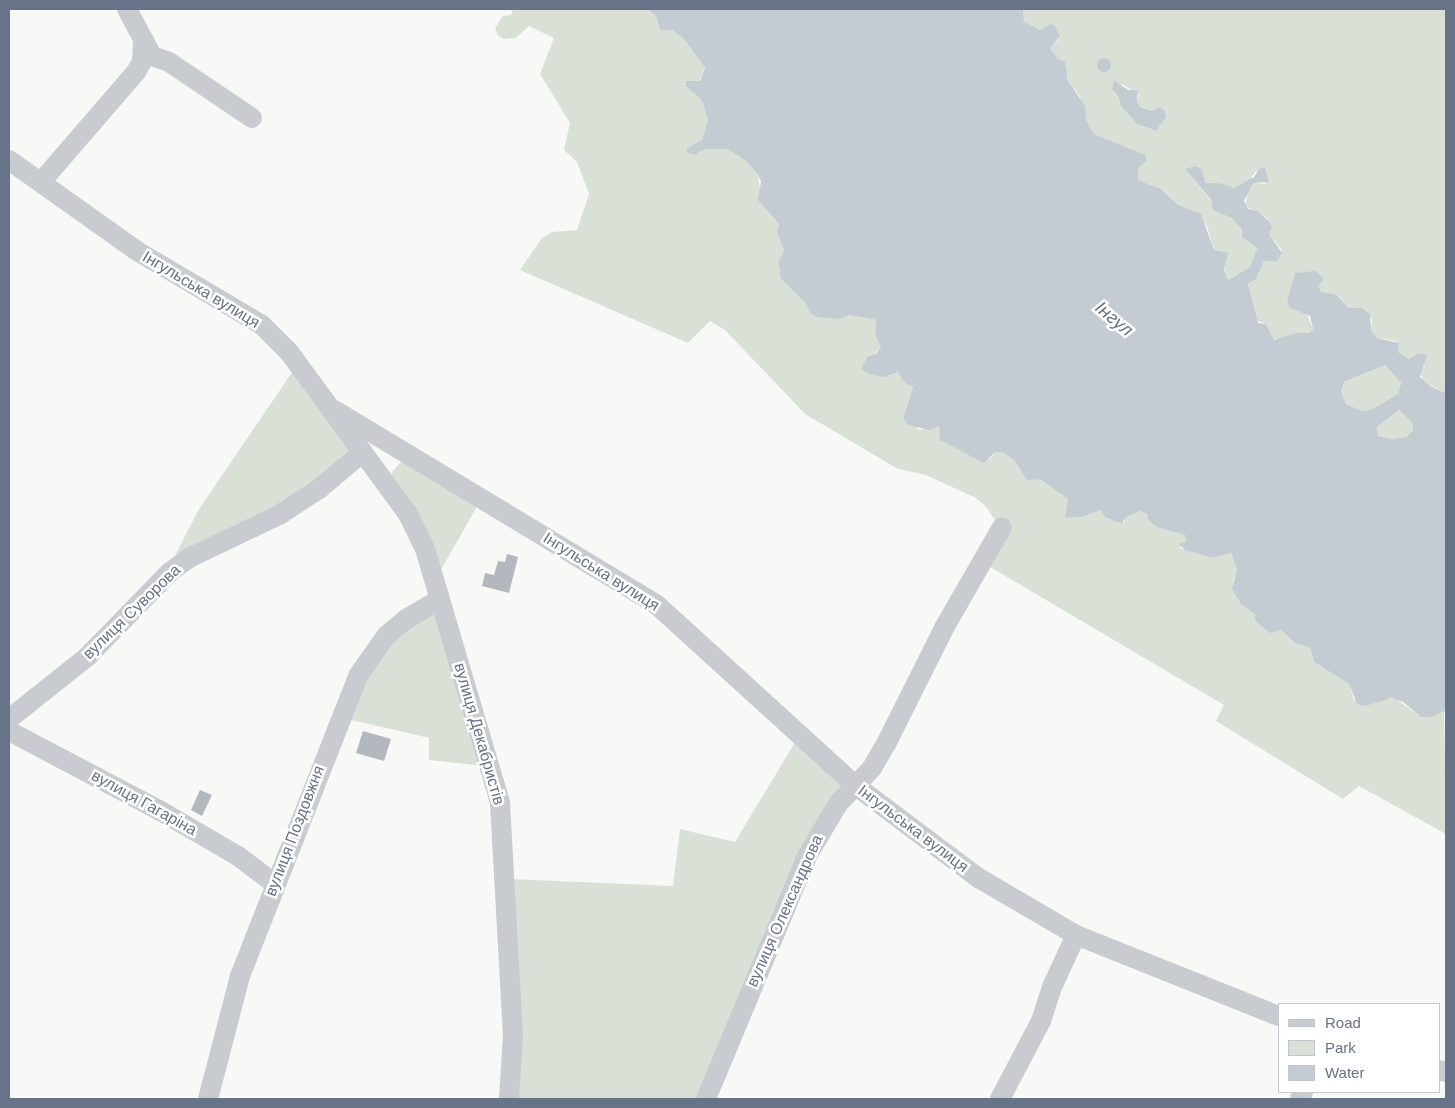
<!DOCTYPE html>
<meta charset="utf-8">
<style>
body{margin:0}
#map{position:relative;width:1455px;height:1108px;overflow:hidden;background:#f8f9f6;font-family:Helvetica,sans-serif}
div>[style]{position:absolute}
.green>*{inset:0;background:#d9e1d7}
.water>*{inset:0;background:#c3ccd2}
.round{border-radius:50%}
.building>*{inset:0;background:#b3b8c0}
.minor>*{height:20px;margin:-10px;padding:0 10px;transform-origin:10px;border-radius:10px;background:#c8cbcf}
span{translate:-50% -50%;white-space:nowrap;text-align:center;line-height:1.15;-webkit-text-stroke:5px #fff;paint-order:stroke}
.street-label{font-size:16px;color:#667388}
.water-label{font-size:18px;color:#627483;font-style:italic}
.frame{position:absolute;inset:0;border:10px solid #667388;pointer-events:none}
.legend{position:absolute;left:1278px;top:1003px;width:162px;height:90px;box-sizing:border-box;background:#fff;border:1px solid #c2c7cf;margin:0;padding:6px 9px;list-style:none;font-size:15px;color:#667388}
.legend li{display:flex;align-items:center;gap:10px;height:25px}
.legend b{width:25px;border:1px solid #c2c7cf}
</style>
<div id="map">
<div class="green">
<i style="clip-path:polygon(513px 9px,647px 9px,656px 16px,660px 30px,672px 30px,684px 39px,705px 68px,699px 81px,685px 84px,702px 101px,708px 120px,702px 140px,687px 148px,698px 153px,705px 149px,729px 149px,745px 160px,758px 175px,762px 204px,779px 224px,777px 233px,784px 250px,778px 262px,781px 279px,806px 304px,812px 314px,820px 317px,849px 315px,876px 320px,875px 335px,881px 347px,862px 368px,871px 375px,884px 376px,898px 372px,913px 387px,903px 417px,920px 430px,939px 426px,941px 433px,959px 450px,990px 459px,995px 452px,1003px 453px,1014px 460px,1025px 477px,1040px 479px,1068px 499px,1067px 518px,1082px 517px,1101px 510px,1108px 518px,1124px 523px,1126px 517px,1140px 511px,1147px 514px,1159px 528px,1185px 535px,1187px 540px,1180px 548px,1185px 550px,1212px 558px,1231px 553px,1237px 569px,1233px 581px,1235px 594px,1241px 604px,1254px 612px,1264px 627px,1281px 630px,1295px 643px,1310px 648px,1314px 662px,1349px 684px,1354px 700px,1365px 706px,1383px 699px,1396px 699px,1421px 717px,1431px 717px,1444px 711px,1446px 834px,1359px 786px,1343px 799px,1216px 721px,1224px 705px,980px 561px,997px 523px,986px 507px,976px 498px,926px 475px,898px 469px,805px 414px,725px 330px,710px 321px,688px 343px,520px 270px,542px 238px,552px 232px,577px 230px,589px 194px,577px 162px,564px 150px,570px 123px,540px 74px,554px 38px,529px 26px,516px 38px,503px 39px,498px 35px,495px 29px,498px 23px,503px 16px,511px 15px)"></i>
<i style="clip-path:polygon(evenodd,1023px 9px,1446px 9px,1446px 393px,1424px 382px,1420px 371px,1425px 365px,1403px 356px,1398px 352px,1396px 341px,1377px 338px,1371px 330px,1372px 319px,1362px 308px,1349px 308px,1340px 297px,1321px 292px,1319px 286px,1324px 279px,1309px 272px,1294px 275px,1290px 307px,1307px 314px,1313px 329px,1309px 333px,1296px 333px,1278px 340px,1271px 338px,1266px 324px,1256px 320px,1248px 284px,1257px 276px,1264px 261px,1272px 260px,1282px 250px,1269px 234px,1271px 224px,1267px 218px,1245px 206px,1249px 186px,1253px 183px,1266px 184px,1256px 171px,1249px 181px,1234px 188px,1219px 183px,1206px 183px,1202px 173px,1190px 175px,1213px 204px,1238px 223px,1245px 239px,1257px 248px,1250px 267px,1228px 280px,1224px 275px,1226px 258px,1214px 250px,1207px 226px,1197px 213px,1178px 205px,1161px 189px,1138px 180px,1136px 176px,1140px 154px,1094px 134px,1086px 121px,1079px 95px,1068px 81px,1065px 61px,1058px 59px,1050px 48px,1051px 43px,1059px 40px,1044px 28px,1039px 30px,1024px 22px,1023px 9px,1122px 84px,1139px 95px,1137px 101px,1140px 107px,1152px 111px,1162px 119px,1158px 127px,1152px 130px,1137px 124px,1121px 106px,1119px 98px,1114px 93px,1122px 84px)"></i>
<i style="clip-path:polygon(1385px 365px,1401px 383px,1398px 394px,1370px 410px,1362px 411px,1346px 404px,1341px 392px,1344px 382px)"></i>
<i style="clip-path:polygon(295px 368px,350px 447px,348px 457px,318px 486px,169px 567px,199px 509px)"></i>
<i style="clip-path:polygon(1399px 410px,1412px 422px,1413px 430px,1407px 438px,1393px 439px,1378px 436px,1377px 427px)"></i>
<i style="clip-path:polygon(401px 462px,479px 503px,437px 577px,392px 478px,392px 472px)"></i>
<i style="clip-path:polygon(433px 608px,484px 766px,429px 760px,429px 738px,343px 718px,377px 651px)"></i>
<i style="clip-path:polygon(797px 739px,840px 781px,842px 788px,703px 1099px,513px 1099px,510px 879px,673px 886px,680px 829px,735px 842px)"></i>
</div>
<div class="water">
<i style="clip-path:polygon(evenodd,647px 9px,1023px 9px,1024px 21px,1039px 30px,1052px 24px,1055px 26px,1060px 36px,1050px 48px,1058px 59px,1065px 61px,1068px 81px,1085px 106px,1086px 120px,1094px 134px,1145px 155px,1147px 161px,1138px 168px,1138px 180px,1161px 189px,1178px 205px,1201px 214px,1214px 250px,1228px 253px,1224px 270px,1228px 280px,1250px 267px,1257px 248px,1242px 237px,1242px 230px,1232px 218px,1213px 210px,1211px 200px,1185px 169px,1196px 166px,1201px 169px,1206px 183px,1221px 183px,1234px 188px,1254px 177px,1260px 168px,1265px 168px,1269px 182px,1253px 183px,1244px 201px,1248px 209px,1257px 211px,1269px 221px,1272px 227px,1269px 234px,1282px 253px,1277px 261px,1264px 261px,1256px 279px,1248px 284px,1258px 323px,1266px 324px,1274px 340px,1296px 333px,1309px 333px,1313px 329px,1310px 316px,1290px 308px,1287px 301px,1295px 273px,1316px 271px,1324px 279px,1319px 286px,1321px 292px,1337px 295px,1349px 308px,1362px 308px,1370px 314px,1371px 330px,1377px 338px,1399px 343px,1398px 352px,1409px 359px,1418px 353px,1427px 355px,1420px 377px,1430px 386px,1446px 393px,1446px 714px,1444px 711px,1433px 717px,1421px 717px,1403px 702px,1392px 698px,1365px 706px,1357px 704px,1349px 684px,1314px 662px,1310px 648px,1295px 643px,1281px 630px,1270px 633px,1255px 621px,1255px 614px,1241px 604px,1232px 589px,1237px 569px,1231px 553px,1212px 558px,1185px 550px,1179px 544px,1186px 542px,1185px 535px,1159px 528px,1149px 521px,1147px 514px,1140px 511px,1126px 517px,1122px 524px,1105px 517px,1101px 510px,1082px 517px,1065px 518px,1068px 499px,1040px 479px,1027px 480px,1014px 460px,1003px 453px,995px 452px,984px 463px,940px 440px,939px 426px,929px 430px,908px 425px,903px 418px,913px 387px,905px 383px,898px 372px,884px 377px,871px 375px,861px 369px,867px 357px,876px 354px,881px 347px,875px 335px,876px 320px,849px 315px,838px 319px,818px 317px,810px 313px,806px 304px,781px 279px,778px 262px,784px 250px,777px 233px,779px 224px,758px 200px,761px 181px,758px 175px,745px 160px,728px 149px,705px 149px,694px 155px,687px 152px,687px 148px,702px 140px,708px 120px,702px 101px,686px 86px,686px 81px,700px 81px,705px 68px,684px 39px,672px 30px,660px 30px,656px 16px,647px 9px,1385px 365px,1401px 383px,1398px 394px,1370px 410px,1362px 411px,1346px 404px,1341px 392px,1344px 382px,1385px 365px,647px 9px,1399px 410px,1412px 422px,1413px 430px,1407px 437px,1393px 439px,1378px 436px,1377px 427px,1399px 410px)"></i>
<i class="round" style="left:1097px;top:58px;width:14px;height:14px"></i>
<i style="clip-path:polygon(1114px 80px,1128px 90px,1138px 90px,1137px 101px,1140px 107px,1152px 111px,1159px 107px,1165px 111px,1166px 117px,1156px 131px,1137px 124px,1121px 106px,1119px 98px,1112px 89px)"></i>
</div>
<div class="building">
<i style="clip-path:polygon(507px 554px,518px 557px,509px 593px,482px 586px,485px 573px,494px 575px,498px 561px,505px 562px)"></i>
<i style="clip-path:polygon(363px 731px,391px 739px,384px 761px,356px 753px)"></i>
<i style="clip-path:polygon(200px 790px,212px 795px,202px 816px,191px 810px)"></i>
</div>
<div class="minor">
<i style="left:127px;top:9px;width:53px;rotate:62deg"></i>
<i style="left:152px;top:56px;width:18px;rotate:19deg"></i>
<i style="left:169px;top:62px;width:100px;rotate:34deg"></i>
<i style="left:9px;top:160px;width:157px;rotate:35.4deg"></i>
<i style="left:137px;top:251px;width:145px;rotate:30.6deg"></i>
<i style="left:262px;top:325px;width:38px;rotate:45deg"></i>
<i style="left:289px;top:352px;width:201px;rotate:53.7deg"></i>
<i style="left:408px;top:514px;width:39px;rotate:64deg"></i>
<i style="left:425px;top:549px;width:265px;rotate:73.5deg"></i>
<i style="left:500px;top:803px;width:232px;rotate:86.8deg"></i>
<i style="left:513px;top:1035px;width:64px;rotate:93.6deg"></i>
<i style="left:41px;top:182px;width:145px;rotate:-49.2deg"></i>
<i style="left:136px;top:72px;width:13px;rotate:-61deg"></i>
<i style="left:142px;top:61px;width:22px;rotate:-87deg"></i>
<i style="left:336px;top:411px;width:375px;rotate:31.1deg"></i>
<i style="left:657px;top:605px;width:269px;rotate:42.3deg"></i>
<i style="left:856px;top:786px;width:151px;rotate:36.9deg"></i>
<i style="left:977px;top:877px;width:115px;rotate:30.4deg"></i>
<i style="left:1076px;top:935px;width:219px;rotate:21.8deg"></i>
<i style="left:9px;top:719px;width:100px;rotate:-38.5deg"></i>
<i style="left:87px;top:657px;width:119px;rotate:-45.7deg"></i>
<i style="left:170px;top:572px;width:26px;rotate:-36deg"></i>
<i style="left:191px;top:557px;width:98px;rotate:-25.5deg"></i>
<i style="left:279px;top:515px;width:48px;rotate:-33deg"></i>
<i style="left:319px;top:489px;width:57px;rotate:-40.1deg"></i>
<i style="left:9px;top:731px;width:170px;rotate:27.8deg"></i>
<i style="left:159px;top:810px;width:91px;rotate:30.2deg"></i>
<i style="left:238px;top:856px;width:46px;rotate:37.1deg"></i>
<i style="left:1439px;top:1070px;width:7px;rotate:16deg"></i>
<i style="left:208px;top:1099px;width:127px;rotate:-75.4deg"></i>
<i style="left:240px;top:976px;width:322px;rotate:-68.5deg"></i>
<i style="left:358px;top:676px;width:49px;rotate:-55deg"></i>
<i style="left:386px;top:636px;width:26px;rotate:-40deg"></i>
<i style="left:406px;top:619px;width:39px;rotate:-30deg"></i>
<i style="left:706px;top:1099px;width:263px;rotate:-67.4deg"></i>
<i style="left:807px;top:856px;width:61px;rotate:-59.2deg"></i>
<i style="left:838px;top:804px;width:50px;rotate:-46.6deg"></i>
<i style="left:872px;top:768px;width:28px;rotate:-60deg"></i>
<i style="left:886px;top:744px;width:130px;rotate:-63.4deg"></i>
<i style="left:944px;top:628px;width:116px;rotate:-60.1deg"></i>
<i style="left:1000px;top:1099px;width:88px;rotate:-62.3deg"></i>
<i style="left:1041px;top:1021px;width:38px;rotate:-72deg"></i>
<i style="left:1053px;top:985px;width:55px;rotate:-65.3deg"></i>
<i style="left:1300px;top:1099px;width:8px;rotate:-67deg"></i>
</div>
<div class="street-label">
<span style="left:201px;top:290px;rotate:31deg">Інгульська вулиця</span>
<span style="left:601px;top:572px;rotate:32deg">Інгульська вулиця</span>
<span style="left:132px;top:612px;rotate:-44deg">вулиця Суворова</span>
<span style="left:479px;top:734px;rotate:74deg">вулиця Декабристів</span>
<span style="left:144px;top:803px;rotate:29deg">вулиця Гагаріна</span>
<span style="left:913px;top:829px;rotate:37deg">Інгульська вулиця</span>
<span style="left:295px;top:831px;rotate:-69deg">вулиця Поздовжня</span>
<span style="left:785px;top:911px;rotate:-66deg">вулиця Олександрова</span>
</div>
<div class="water-label">
<span style="left:1114px;top:319px;rotate:40deg">Інгул</span>
</div>
<div class="frame"></div>
<ul class="legend">
<li><b style="height:6px;background:#c8cbcf"></b>Road</li>
<li><b style="height:14px;background:#d9e1d7"></b>Park</li>
<li><b style="height:14px;background:#c3ccd2"></b>Water</li>
</ul>
</div>
